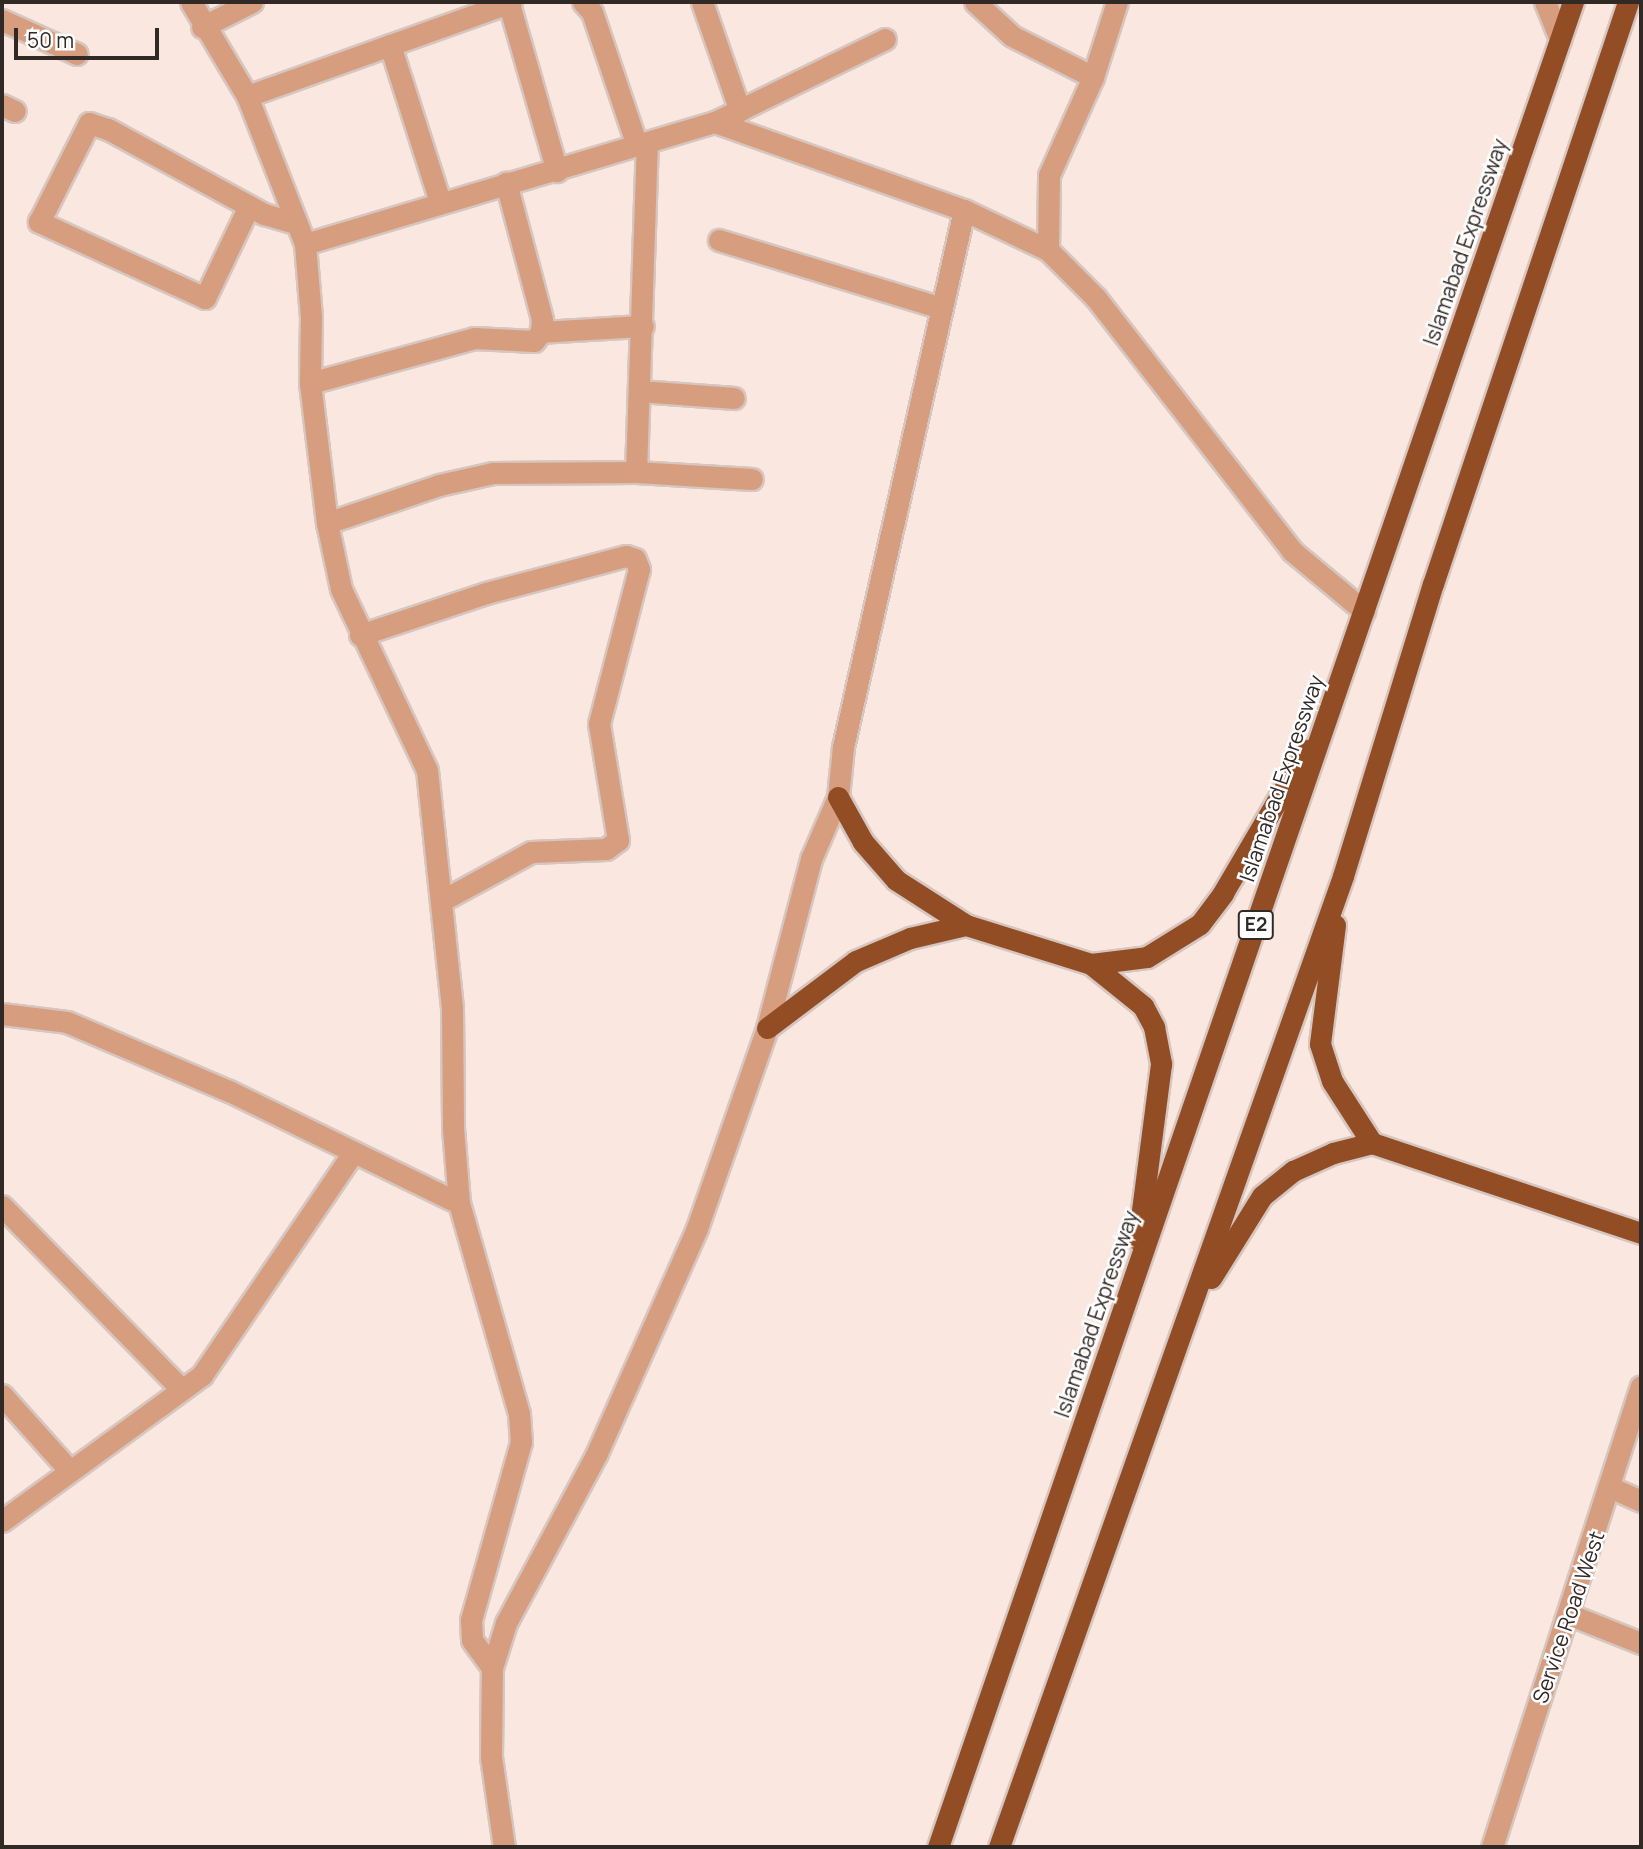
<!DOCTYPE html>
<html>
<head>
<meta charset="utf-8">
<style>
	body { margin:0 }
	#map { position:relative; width:1643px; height:1849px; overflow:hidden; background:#fae8e0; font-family:Manrope,sans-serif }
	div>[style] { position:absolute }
	.roads { filter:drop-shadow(2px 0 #d6c6bf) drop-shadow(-2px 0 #d6c6bf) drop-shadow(0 2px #d6c6bf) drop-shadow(0 -2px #d6c6bf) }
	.minor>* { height:21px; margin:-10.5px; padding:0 10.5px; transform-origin:10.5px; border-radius:10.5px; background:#d79d7f }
	.highway>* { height:21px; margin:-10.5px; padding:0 10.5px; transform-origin:10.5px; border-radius:10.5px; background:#934d25 }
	span { translate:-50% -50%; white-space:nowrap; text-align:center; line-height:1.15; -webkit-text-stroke:5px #fff; paint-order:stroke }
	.shield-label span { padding:2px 5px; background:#fff; border:2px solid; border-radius:5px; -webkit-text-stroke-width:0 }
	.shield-label { font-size:19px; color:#302926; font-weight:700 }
	.street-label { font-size:21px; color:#302926 }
	.frame { position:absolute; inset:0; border:4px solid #302926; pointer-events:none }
	.scale { position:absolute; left:14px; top:28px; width:145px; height:32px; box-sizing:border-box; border:4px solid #302926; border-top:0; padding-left:9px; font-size:21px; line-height:24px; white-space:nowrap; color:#302926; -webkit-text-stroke:5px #fff; paint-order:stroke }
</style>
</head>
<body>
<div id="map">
	<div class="roads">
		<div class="minor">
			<i style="left:191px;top:2px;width:109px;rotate:59.2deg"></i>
			<i style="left:247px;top:96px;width:159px;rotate:68.6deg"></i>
			<i style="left:305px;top:244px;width:73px;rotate:85.3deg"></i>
			<i style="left:311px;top:317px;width:66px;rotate:90.9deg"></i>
			<i style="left:310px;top:383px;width:141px;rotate:83.1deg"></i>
			<i style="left:327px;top:523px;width:67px;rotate:78deg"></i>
			<i style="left:341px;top:589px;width:200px;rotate:64.6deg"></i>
			<i style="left:427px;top:770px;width:239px;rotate:84deg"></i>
			<i style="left:452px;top:1008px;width:120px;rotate:89.5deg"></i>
			<i style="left:453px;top:1128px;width:75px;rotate:85.4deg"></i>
			<i style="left:459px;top:1203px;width:219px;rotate:74.1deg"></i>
			<i style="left:519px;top:1414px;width:28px;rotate:86deg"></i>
			<i style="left:521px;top:1442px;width:185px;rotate:105.7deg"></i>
			<i style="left:471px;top:1620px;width:20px;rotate:87deg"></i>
			<i style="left:472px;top:1640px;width:34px;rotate:54deg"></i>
			<i style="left:583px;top:2px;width:13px;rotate:48deg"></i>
			<i style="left:592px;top:12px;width:141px;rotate:71.4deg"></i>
			<i style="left:702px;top:2px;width:115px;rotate:70.8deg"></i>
			<i style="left:975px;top:2px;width:50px;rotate:42.6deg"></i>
			<i style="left:1012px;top:36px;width:91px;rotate:26.8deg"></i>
			<i style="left:1545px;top:2px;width:40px;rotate:68deg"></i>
			<i style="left:509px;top:4px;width:174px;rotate:74deg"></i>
			<i style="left:2px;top:20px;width:82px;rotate:24.4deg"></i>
			<i style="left:202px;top:27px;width:56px;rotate:-26.6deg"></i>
			<i style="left:390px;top:45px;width:165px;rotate:72.3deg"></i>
			<i style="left:247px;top:96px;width:280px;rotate:-19.6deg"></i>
			<i style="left:2px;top:105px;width:14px;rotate:25deg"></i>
			<i style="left:715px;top:122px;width:189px;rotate:-26deg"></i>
			<i style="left:249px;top:206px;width:102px;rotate:115.6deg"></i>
			<i style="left:205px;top:298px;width:183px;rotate:-155.4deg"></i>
			<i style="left:39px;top:222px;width:111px;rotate:-63.2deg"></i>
			<i style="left:89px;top:123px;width:20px;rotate:18deg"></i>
			<i style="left:108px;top:129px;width:178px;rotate:28.6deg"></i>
			<i style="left:264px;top:214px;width:33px;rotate:16deg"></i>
			<i style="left:719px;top:240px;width:232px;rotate:17deg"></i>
			<i style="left:305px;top:244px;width:428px;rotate:-16.6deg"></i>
			<i style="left:715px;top:122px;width:264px;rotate:19.5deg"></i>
			<i style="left:964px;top:210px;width:93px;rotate:25.5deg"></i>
			<i style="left:1048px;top:250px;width:68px;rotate:45deg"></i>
			<i style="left:1096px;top:298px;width:320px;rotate:52.2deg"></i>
			<i style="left:1292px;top:551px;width:94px;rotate:39.8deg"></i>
			<i style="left:1048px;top:250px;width:75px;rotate:-89.2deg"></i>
			<i style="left:1049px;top:175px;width:107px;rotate:-65.8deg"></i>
			<i style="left:1093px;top:77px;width:79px;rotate:-72.3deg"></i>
			<i style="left:541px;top:332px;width:102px;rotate:-3.4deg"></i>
			<i style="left:310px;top:383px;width:170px;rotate:-15.3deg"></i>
			<i style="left:474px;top:338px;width:60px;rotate:2.9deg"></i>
			<i style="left:534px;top:341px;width:11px;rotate:-52deg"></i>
			<i style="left:541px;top:332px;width:13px;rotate:-86deg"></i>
			<i style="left:542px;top:319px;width:141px;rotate:-104.8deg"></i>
			<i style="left:640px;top:391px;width:94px;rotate:4.3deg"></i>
			<i style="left:636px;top:472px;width:329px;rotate:-88.1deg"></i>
			<i style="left:327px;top:523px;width:118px;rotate:-18.7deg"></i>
			<i style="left:439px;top:485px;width:55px;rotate:-12.5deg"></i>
			<i style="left:493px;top:473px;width:143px;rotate:-0.4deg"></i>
			<i style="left:636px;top:472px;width:116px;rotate:3.5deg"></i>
			<i style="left:360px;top:635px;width:133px;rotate:-18.4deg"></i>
			<i style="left:486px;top:593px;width:145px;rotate:-14.8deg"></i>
			<i style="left:626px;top:556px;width:9px;rotate:18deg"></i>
			<i style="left:635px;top:559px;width:11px;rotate:68deg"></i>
			<i style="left:639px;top:569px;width:160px;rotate:104.5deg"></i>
			<i style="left:599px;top:724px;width:118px;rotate:80.7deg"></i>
			<i style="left:618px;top:840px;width:15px;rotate:143deg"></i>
			<i style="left:606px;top:849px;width:75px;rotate:177.7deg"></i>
			<i style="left:531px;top:852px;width:100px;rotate:151.4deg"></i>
			<i style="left:2px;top:1014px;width:65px;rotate:7deg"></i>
			<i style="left:67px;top:1022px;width:176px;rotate:23.1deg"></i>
			<i style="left:229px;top:1091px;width:256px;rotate:26deg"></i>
			<i style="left:2px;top:1206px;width:257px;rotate:45.6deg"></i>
			<i style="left:2px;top:1395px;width:102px;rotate:48.2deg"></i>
			<i style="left:1612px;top:1488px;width:32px;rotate:24deg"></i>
			<i style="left:2px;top:1521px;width:248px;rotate:-36.1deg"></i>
			<i style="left:202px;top:1375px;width:268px;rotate:-55.8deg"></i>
			<i style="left:1568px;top:1614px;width:79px;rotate:21.7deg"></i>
			<i style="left:504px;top:1847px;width:91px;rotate:-98.2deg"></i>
			<i style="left:491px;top:1757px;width:89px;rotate:-89.4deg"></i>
			<i style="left:492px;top:1668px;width:47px;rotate:-72.7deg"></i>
			<i style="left:506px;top:1623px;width:193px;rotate:-61.8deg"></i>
			<i style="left:597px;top:1453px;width:246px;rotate:-66deg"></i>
			<i style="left:697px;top:1228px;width:212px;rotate:-70.7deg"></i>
			<i style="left:767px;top:1028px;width:175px;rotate:-75.4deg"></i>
			<i style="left:811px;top:859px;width:68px;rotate:-66.5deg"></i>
			<i style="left:838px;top:797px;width:50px;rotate:-84.3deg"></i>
			<i style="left:843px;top:747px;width:550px;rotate:-77.3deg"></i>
			<i style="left:1492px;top:1847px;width:484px;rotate:-72.1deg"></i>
		</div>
		<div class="highway">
			<i style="left:838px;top:797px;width:51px;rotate:60.9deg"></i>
			<i style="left:863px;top:842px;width:50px;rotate:49deg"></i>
			<i style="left:896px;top:880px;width:83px;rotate:32.7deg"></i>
			<i style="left:1335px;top:925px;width:120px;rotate:97.2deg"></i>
			<i style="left:1320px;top:1044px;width:39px;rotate:72deg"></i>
			<i style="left:1332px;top:1081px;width:74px;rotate:57.2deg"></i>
			<i style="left:1091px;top:964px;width:56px;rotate:-7.1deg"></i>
			<i style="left:1147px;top:957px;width:62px;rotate:-31.9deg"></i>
			<i style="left:1200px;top:924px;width:39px;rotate:-53deg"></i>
			<i style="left:1223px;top:893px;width:166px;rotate:-59.6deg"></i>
			<i style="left:767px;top:1028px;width:111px;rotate:-37deg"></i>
			<i style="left:856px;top:961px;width:59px;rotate:-23.1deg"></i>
			<i style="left:910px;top:938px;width:57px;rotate:-13.1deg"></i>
			<i style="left:966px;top:925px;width:131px;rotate:17.3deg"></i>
			<i style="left:1091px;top:964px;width:67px;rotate:38.9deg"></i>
			<i style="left:1143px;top:1006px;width:24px;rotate:62deg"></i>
			<i style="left:1154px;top:1027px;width:38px;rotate:79deg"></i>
			<i style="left:1161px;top:1064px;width:177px;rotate:97.4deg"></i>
			<i style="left:1211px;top:1278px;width:97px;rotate:-58.1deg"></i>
			<i style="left:1262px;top:1196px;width:40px;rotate:-39deg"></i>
			<i style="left:1293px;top:1171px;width:44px;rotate:-24.2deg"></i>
			<i style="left:1333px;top:1153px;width:40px;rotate:-14.4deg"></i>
			<i style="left:1372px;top:1143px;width:284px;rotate:18.5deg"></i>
			<i style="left:938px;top:1847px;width:1951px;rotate:-71.01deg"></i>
			<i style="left:999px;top:1847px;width:1030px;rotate:-70.49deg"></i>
			<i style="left:1343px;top:876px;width:306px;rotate:-72.9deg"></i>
			<i style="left:1433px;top:584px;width:614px;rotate:-71.48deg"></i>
		</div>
	</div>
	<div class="shield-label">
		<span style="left:1256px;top:925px">E2</span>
	</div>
	<div class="street-label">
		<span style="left:1465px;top:242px;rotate:-71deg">Islamabad Expressway</span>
		<span style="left:1281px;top:778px;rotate:-71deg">Islamabad Expressway</span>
		<span style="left:1096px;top:1314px;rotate:-71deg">Islamabad Expressway</span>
		<span style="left:1568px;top:1617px;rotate:-71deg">Service Road West</span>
	</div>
	<div class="frame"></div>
	<div class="scale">50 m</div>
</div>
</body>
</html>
